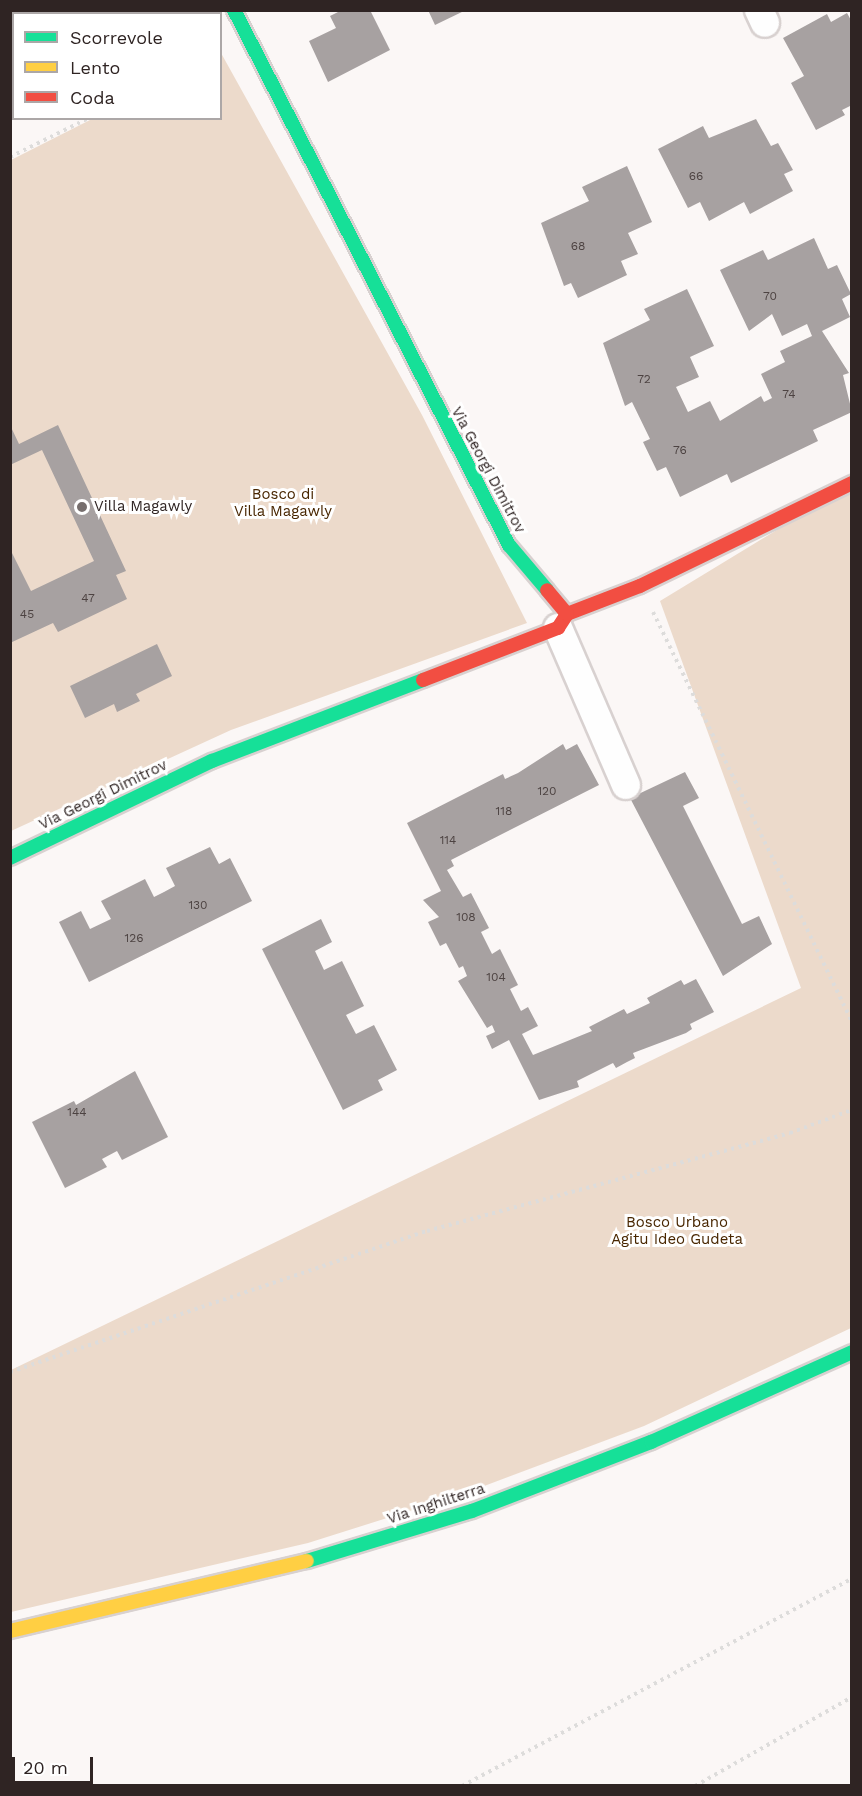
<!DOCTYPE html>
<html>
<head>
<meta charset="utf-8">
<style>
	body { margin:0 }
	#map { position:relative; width:862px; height:1796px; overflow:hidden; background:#fbf7f6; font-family:"Work Sans",sans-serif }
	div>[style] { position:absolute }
	.green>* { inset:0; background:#ecdacb }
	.building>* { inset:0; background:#a7a1a1 }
	.path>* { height:4px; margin-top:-2px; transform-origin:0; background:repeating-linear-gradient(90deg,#dddcdb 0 3px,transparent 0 7.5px) }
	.roads { filter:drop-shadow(2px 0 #d8d1d0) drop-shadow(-2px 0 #d8d1d0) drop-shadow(0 2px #d8d1d0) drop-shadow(0 -2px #d8d1d0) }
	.street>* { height:28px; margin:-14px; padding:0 14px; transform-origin:14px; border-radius:14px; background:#fefefe }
	.fast>* { height:14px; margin:-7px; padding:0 7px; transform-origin:7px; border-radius:7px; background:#16e098 }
	.slow>* { height:14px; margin:-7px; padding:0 7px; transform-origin:7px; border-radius:7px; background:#ffcf43 }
	.jam>* { height:14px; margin:-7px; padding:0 7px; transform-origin:7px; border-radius:7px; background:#f24e42 }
	.dots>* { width:16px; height:16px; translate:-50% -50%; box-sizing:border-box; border:3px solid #fff; border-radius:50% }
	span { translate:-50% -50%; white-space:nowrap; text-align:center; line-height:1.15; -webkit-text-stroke:6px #fff; paint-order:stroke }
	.number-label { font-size:12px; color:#4d4342 }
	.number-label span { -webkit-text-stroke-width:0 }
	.street-label { font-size:15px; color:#2f2423 }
	.park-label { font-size:15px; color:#482600 }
	.poi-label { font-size:15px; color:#2f2423 }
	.left { translate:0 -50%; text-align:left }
	.frame { position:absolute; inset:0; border:12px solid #2f2423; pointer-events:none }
	.legend { position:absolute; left:12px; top:12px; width:210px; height:108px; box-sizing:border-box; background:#fff; border:2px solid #aca7a7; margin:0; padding:8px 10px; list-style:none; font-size:18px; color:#2f2423 }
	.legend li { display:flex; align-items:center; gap:12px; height:30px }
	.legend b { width:30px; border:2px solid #aca7a7 }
	.scale { position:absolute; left:12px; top:1757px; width:81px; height:27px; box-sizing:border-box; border:3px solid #2f2423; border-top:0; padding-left:8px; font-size:18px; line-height:21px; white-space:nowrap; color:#2f2423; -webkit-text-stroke:4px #fff; paint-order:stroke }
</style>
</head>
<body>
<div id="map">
	<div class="green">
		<i style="clip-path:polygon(221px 53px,422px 415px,527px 623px,231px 730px,11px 831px,11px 160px,92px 119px,220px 118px)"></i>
		<i style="clip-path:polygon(851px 485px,851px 1328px,644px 1426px,463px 1494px,308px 1543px,11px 1612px,11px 1370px,801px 988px,660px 601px)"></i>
	</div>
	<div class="building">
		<i style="clip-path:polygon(10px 10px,47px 10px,14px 14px,10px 28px)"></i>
		<i style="clip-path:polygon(342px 10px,370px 10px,390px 50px,328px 82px,309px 41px,336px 28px,330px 16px)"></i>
		<i style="clip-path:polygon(428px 10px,466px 10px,435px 25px)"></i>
		<i style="clip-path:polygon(847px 13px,852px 22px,852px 105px,842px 110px,845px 115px,816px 130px,791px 83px,804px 76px,783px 38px,827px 14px,831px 22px)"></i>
		<i style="clip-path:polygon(756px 119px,771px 146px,778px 143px,793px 170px,784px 174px,793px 191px,750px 214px,744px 202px,709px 221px,700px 202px,688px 208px,658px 149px,703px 126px,709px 138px)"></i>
		<i style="clip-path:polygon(627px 166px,652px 222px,628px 233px,638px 254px,621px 261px,627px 275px,578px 298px,571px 283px,564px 286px,541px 223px,589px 201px,582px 187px)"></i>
		<i style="clip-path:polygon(814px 238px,828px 269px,837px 265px,851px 294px,842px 299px,850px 317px,822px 331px,849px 373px,843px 375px,852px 412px,813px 430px,818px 441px,731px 483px,727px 474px,680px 497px,666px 467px,657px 471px,643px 442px,650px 439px,632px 402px,625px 406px,603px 343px,650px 320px,644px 309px,687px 289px,714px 346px,690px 357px,699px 377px,676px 387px,688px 412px,710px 401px,720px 421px,761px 396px,764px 402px,772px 398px,761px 374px,785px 362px,780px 351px,812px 336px,807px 324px,782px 336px,772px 314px,749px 331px,720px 270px,763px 250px,768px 260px)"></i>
		<i style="clip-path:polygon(10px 425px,19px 444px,58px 425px,126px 571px,116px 575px,127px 599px,58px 632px,53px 623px,10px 643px,10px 549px,31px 591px,94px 561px,42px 450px,10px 465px)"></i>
		<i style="clip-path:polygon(157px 644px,172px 676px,136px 694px,140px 701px,117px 712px,114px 704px,85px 718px,70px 686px)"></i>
		<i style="clip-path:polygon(563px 744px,566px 750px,577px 744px,599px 785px,451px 860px,454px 866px,447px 870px,463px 897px,471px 893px,489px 928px,481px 932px,492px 954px,500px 949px,518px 985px,510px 989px,521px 1011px,528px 1007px,538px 1026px,522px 1034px,533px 1055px,592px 1031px,589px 1027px,624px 1009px,627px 1014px,650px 1003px,647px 998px,681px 980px,684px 985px,696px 979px,714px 1012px,690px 1024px,692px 1029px,686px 1033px,633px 1053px,635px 1058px,627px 1062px,616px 1068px,613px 1063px,577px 1081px,579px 1087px,539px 1100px,509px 1040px,492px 1049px,486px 1036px,495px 1032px,492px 1025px,487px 1028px,458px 981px,467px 976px,463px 966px,459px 968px,446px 943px,440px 946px,428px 922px,439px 917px,423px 900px,441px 891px,407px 823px,503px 774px,505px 779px,518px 773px)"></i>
		<i style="clip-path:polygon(685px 772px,699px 798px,683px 806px,742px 924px,759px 916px,772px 944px,723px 976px,630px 798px)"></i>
		<i style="clip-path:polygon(210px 847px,219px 864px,230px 858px,252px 901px,89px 982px,59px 922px,81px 911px,90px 929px,111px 919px,101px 901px,145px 879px,154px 897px,164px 892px,175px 886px,166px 868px)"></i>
		<i style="clip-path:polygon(321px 919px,332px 942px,315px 951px,324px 970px,342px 961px,364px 1006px,346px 1015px,356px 1034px,374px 1025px,397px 1070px,378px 1080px,383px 1090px,343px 1110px,262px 949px)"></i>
		<i style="clip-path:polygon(135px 1071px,168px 1137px,122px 1160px,117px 1151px,102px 1159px,107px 1167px,65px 1188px,32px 1122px,74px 1101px,76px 1105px)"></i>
	</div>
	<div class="path">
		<i style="left:10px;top:157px;width:88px;rotate:-26.3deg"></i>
		<i style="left:653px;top:612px;width:455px;rotate:64.1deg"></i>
		<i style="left:10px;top:1372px;width:440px;rotate:-18.7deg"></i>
		<i style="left:427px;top:1231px;width:376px;rotate:-15.1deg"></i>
		<i style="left:790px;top:1133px;width:66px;rotate:-20.4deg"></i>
		<i style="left:462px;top:1786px;width:442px;rotate:-28deg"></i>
		<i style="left:695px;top:1786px;width:180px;rotate:-29.5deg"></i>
	</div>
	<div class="roads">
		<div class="street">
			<i style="left:759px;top:10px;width:14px;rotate:65deg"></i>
			<i style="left:558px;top:628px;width:171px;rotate:66.6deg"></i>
		</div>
		<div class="fast">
			<i style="left:234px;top:10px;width:602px;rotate:62.8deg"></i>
			<i style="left:509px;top:545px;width:59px;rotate:49.8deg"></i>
			<i style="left:10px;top:858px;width:224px;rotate:-25.7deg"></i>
			<i style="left:212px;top:761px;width:226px;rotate:-21deg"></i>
			<i style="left:307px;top:1561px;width:172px;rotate:-16.9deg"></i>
			<i style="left:472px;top:1511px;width:192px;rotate:-21.1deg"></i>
			<i style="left:651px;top:1442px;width:220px;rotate:-24.1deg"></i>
		</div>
		<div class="slow">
			<i style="left:10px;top:1631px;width:305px;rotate:-13.3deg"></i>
		</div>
		<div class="jam">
			<i style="left:567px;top:614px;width:78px;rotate:-21deg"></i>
			<i style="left:640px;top:586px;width:236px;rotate:-25.9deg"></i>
			<i style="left:423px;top:680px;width:145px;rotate:-21.1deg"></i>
			<i style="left:558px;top:628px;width:17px;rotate:-57deg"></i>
			<i style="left:567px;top:614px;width:31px;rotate:-130deg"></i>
		</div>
	</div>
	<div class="dots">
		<i style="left:82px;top:507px;background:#766e6d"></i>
	</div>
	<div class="number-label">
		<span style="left:696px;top:177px">66</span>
		<span style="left:578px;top:247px">68</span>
		<span style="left:770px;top:297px">70</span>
		<span style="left:644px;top:380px">72</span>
		<span style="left:789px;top:395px">74</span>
		<span style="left:680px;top:451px">76</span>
		<span style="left:88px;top:599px">47</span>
		<span style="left:27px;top:615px">45</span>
		<span style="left:547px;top:792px">120</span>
		<span style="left:504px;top:812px">118</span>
		<span style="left:448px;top:841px">114</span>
		<span style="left:198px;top:906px">130</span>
		<span style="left:466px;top:918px">108</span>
		<span style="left:134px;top:939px">126</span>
		<span style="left:496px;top:978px">104</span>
		<span style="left:77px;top:1113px">144</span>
	</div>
	<div class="street-label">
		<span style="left:488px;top:470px;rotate:62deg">Via Georgi Dimitrov</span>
		<span style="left:103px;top:795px;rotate:-26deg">Via Georgi Dimitrov</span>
		<span style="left:436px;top:1504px;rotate:-18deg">Via Inghilterra</span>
	</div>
	<div class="park-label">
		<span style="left:283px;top:503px">Bosco di<br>Villa Magawly</span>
		<span style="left:677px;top:1231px">Bosco Urbano<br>Agitu Ideo Gudeta</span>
	</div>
	<div class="poi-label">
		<span class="left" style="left:94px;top:507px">Villa Magawly</span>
	</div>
	<div class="frame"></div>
	<ul class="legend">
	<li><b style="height:8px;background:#16e098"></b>Scorrevole</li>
	<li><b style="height:8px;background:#ffcf43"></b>Lento</li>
	<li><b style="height:8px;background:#f24e42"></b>Coda</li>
	</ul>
	<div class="scale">20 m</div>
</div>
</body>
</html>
